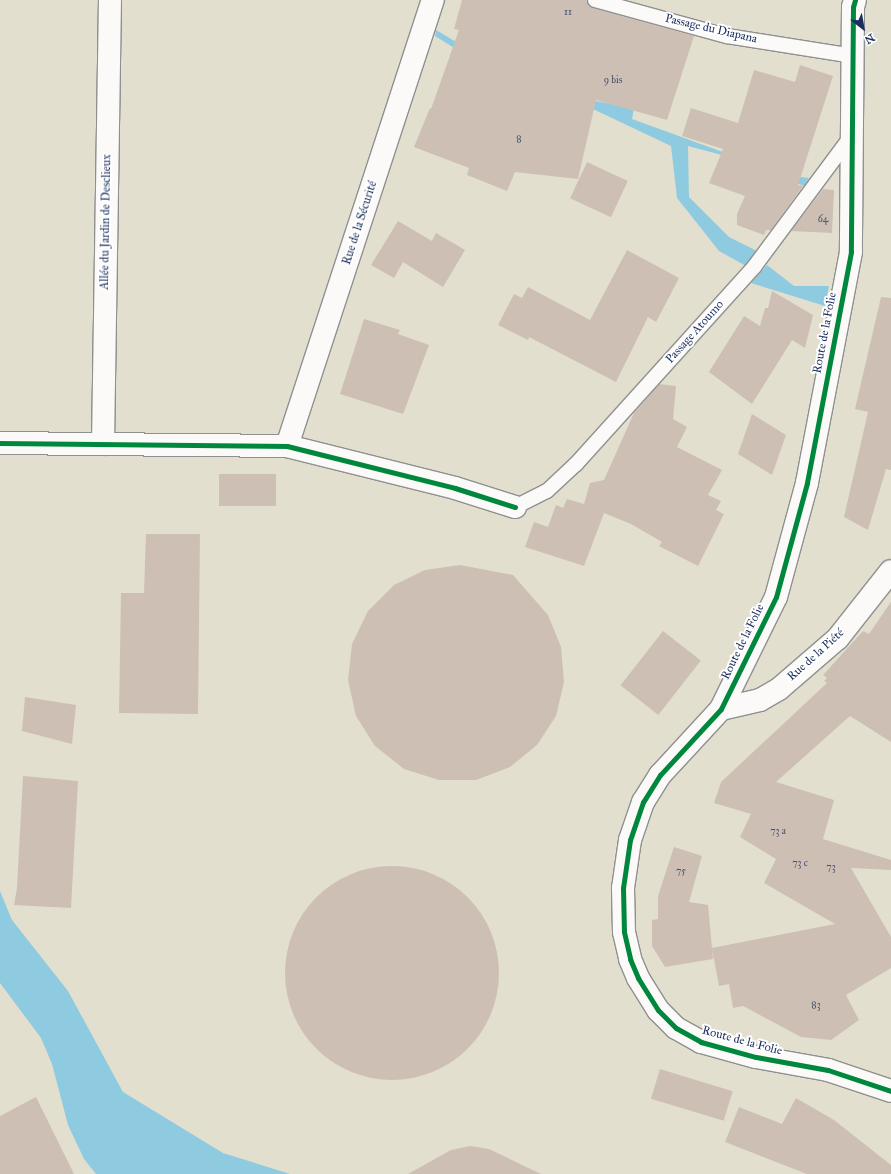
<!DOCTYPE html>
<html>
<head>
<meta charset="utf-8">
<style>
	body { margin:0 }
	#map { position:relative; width:891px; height:1174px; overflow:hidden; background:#e2dfce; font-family:"IM FELL Great Primer",serif }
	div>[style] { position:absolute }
	.water>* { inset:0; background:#8fcbe0 }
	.building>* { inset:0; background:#cebfb4; transform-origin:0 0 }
	.round { border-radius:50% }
	.roads { filter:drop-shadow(1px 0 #8f9090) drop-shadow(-1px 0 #8f9090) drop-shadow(0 1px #8f9090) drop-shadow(0 -1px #8f9090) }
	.lane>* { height:14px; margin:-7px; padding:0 7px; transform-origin:7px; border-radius:7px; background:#fbfaf8 }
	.street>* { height:22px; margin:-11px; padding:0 11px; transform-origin:11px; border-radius:11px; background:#fbfaf8 }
	.secondary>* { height:22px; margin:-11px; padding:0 11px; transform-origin:11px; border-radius:11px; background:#fbfaf8 }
	.cycleway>* { height:5px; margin:-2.5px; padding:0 2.5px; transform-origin:2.5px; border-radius:2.5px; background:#00873e }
	span { translate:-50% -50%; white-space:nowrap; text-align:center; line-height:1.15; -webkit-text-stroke:4px #fff; paint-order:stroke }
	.number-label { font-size:10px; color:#485374 }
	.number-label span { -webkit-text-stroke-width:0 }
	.street-label { font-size:12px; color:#1b2f5e }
	.north { position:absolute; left:843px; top:8px; width:40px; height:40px; -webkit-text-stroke:3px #fff; paint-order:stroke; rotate:149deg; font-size:11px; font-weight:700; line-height:16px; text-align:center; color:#1b2f5e }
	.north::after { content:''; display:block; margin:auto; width:14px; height:18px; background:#1b2f5e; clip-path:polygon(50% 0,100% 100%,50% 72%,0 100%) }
</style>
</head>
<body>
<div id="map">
	<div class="water">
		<i style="clip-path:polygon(436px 30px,505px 71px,590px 100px,634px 108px,632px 119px,731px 155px,800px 177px,809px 178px,804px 186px,737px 159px,688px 146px,689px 197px,729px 237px,759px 252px,746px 266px,719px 251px,677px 198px,671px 146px,595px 110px,512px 84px,435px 36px)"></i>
		<i style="clip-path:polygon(767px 265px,794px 286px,829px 286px,825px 306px,751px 283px)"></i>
		<i style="clip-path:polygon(0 891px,12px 920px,68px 991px,123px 1092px,223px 1153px,290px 1174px,96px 1174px,84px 1159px,68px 1125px,52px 1064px,41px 1038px,0 983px)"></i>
	</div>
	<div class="building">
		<i style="clip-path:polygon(462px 0,587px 0,589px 6px,593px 8px,694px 36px,667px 120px,596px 100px,578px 179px,515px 172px,507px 191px,467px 175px,469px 168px,414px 147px,430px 108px,431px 109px,459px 30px,454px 29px)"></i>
		<i style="clip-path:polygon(800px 65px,833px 76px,798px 185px,803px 186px,771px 230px,766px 230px,764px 235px,737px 225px,737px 214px,745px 196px,709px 183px,723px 149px,682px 136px,691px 108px,738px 123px,754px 70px,795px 82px)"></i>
		<i style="left:587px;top:162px;width:45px;height:40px;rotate:25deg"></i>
		<i style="clip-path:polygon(823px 189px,834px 190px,832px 233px,791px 231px)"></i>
		<i style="clip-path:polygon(398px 221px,432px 241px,436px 233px,465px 250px,443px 287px,403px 262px,394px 278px,371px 265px)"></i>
		<i style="clip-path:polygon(627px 250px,679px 278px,656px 322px,648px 317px,616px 382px,529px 337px,528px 340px,498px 325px,514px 294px,522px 298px,528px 287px,590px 320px)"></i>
		<i style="clip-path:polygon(772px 291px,813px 315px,805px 348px,792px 340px,752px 404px,709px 372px,744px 316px,760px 326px,765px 308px,768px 308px)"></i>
		<i style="clip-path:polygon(881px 297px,891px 298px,891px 470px,886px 469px,868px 530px,844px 517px,868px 412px,855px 409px)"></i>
		<i style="clip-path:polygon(364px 319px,400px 330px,398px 334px,429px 345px,403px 414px,340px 394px)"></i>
		<i style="clip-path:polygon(659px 384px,676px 386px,673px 419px,687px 427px,677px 447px,722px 470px,708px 495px,721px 501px,716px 510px,724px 514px,698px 566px,659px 546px,662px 542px,631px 524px,604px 513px,584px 566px,525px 547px,534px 522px,548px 527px,556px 505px,563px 508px,567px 499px,584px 504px,590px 483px,604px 480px,634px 413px)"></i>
		<i style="clip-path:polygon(752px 414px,786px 435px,772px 475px,738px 454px)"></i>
		<i style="left:219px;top:474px;width:57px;height:32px"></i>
		<i style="clip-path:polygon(146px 534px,200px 534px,198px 714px,119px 713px,121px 593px,144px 593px)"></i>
		<i style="clip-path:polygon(460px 565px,513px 575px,548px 615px,561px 647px,564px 682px,556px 716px,537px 745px,510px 767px,476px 780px,439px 780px,404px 769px,375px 746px,356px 716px,348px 680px,352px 644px,368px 611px,394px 585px,425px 570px)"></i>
		<i style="clip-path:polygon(891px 602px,891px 742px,850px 716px,776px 782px,834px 800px,823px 839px,891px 860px,891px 870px,851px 868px,891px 937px,891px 968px,846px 995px,859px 1020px,831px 1040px,801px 1037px,743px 1006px,733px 1008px,729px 984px,719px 986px,712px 949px,713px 959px,665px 967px,652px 946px,652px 920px,658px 919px,658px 896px,674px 847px,702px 856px,689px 902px,708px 905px,712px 948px,835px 924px,764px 883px,776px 859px,740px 837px,751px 814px,714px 803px,721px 782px,827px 683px,824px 681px,827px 678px,823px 675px,863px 631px,869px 634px)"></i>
		<i style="left:663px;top:631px;width:48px;height:69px;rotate:38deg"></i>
		<i style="clip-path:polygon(25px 697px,76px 705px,72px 744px,22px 731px)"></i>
		<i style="clip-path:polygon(23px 776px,78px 781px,71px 908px,14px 905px,17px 888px)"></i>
		<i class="round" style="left:285px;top:866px;width:214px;height:214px"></i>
		<i style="left:660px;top:1069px;width:76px;height:31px;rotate:17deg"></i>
		<i style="clip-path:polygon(36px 1097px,74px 1174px,0 1174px,0 1116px)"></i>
		<i style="clip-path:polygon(796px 1098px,834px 1120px,891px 1165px,891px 1174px,807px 1174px,725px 1142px,739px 1107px,782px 1124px)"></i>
		<i style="clip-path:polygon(470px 1146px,489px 1149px,541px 1174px,408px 1174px,451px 1150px)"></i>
	</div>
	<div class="roads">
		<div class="lane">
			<i style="left:595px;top:0;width:137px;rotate:15.3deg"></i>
			<i style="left:727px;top:36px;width:128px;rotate:9deg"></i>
			<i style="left:515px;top:507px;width:36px;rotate:-27deg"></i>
			<i style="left:547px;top:491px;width:40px;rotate:-43deg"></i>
			<i style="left:576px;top:464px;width:266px;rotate:-47.9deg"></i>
			<i style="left:754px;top:267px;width:164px;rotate:-53.4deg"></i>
		</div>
		<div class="street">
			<i style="left:0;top:443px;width:287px;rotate:0.6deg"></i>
			<i style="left:287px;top:446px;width:173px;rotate:14deg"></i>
			<i style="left:455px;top:488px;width:63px;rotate:17.6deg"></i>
			<i style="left:103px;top:444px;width:444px;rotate:-89.1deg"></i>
			<i style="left:287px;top:446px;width:469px;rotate:-71.9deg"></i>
			<i style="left:721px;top:709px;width:40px;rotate:-13deg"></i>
			<i style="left:760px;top:700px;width:22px;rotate:-30deg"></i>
			<i style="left:779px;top:689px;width:78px;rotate:-40.8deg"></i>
			<i style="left:838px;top:638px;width:85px;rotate:-51.7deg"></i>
		</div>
		<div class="secondary">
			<i style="left:855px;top:0;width:7px;rotate:106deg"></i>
			<i style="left:853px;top:7px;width:245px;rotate:90.5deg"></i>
			<i style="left:851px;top:252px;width:235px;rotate:100.8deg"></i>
			<i style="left:807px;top:483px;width:118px;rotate:105.2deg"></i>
			<i style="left:776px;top:597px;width:125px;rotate:116.2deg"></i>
			<i style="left:721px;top:709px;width:90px;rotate:132.7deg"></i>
			<i style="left:660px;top:775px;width:32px;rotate:122deg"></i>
			<i style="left:643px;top:802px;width:40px;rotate:108.9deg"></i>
			<i style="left:630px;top:840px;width:49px;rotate:98.3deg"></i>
			<i style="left:623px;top:888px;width:44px;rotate:88.7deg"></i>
			<i style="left:624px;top:932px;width:28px;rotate:77deg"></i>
			<i style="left:630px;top:959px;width:21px;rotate:67deg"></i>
			<i style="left:638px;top:978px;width:38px;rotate:58deg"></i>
			<i style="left:658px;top:1010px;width:25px;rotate:45deg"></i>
			<i style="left:676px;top:1028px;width:29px;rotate:29deg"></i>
			<i style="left:701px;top:1042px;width:57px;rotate:15.3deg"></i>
			<i style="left:756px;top:1057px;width:73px;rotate:10.2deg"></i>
			<i style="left:828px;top:1070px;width:66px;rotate:18.4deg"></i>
		</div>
	</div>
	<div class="cycleway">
		<i style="left:855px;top:0;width:7px;rotate:106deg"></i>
		<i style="left:853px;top:7px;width:245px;rotate:90.5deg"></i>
		<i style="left:851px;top:252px;width:235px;rotate:100.8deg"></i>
		<i style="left:807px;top:483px;width:118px;rotate:105.2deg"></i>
		<i style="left:776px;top:597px;width:125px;rotate:116.2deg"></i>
		<i style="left:721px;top:709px;width:90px;rotate:132.7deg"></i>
		<i style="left:660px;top:775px;width:32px;rotate:122deg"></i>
		<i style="left:643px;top:802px;width:40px;rotate:108.9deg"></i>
		<i style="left:630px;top:840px;width:49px;rotate:98.3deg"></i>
		<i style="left:623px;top:888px;width:44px;rotate:88.7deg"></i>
		<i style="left:624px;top:932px;width:28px;rotate:77deg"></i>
		<i style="left:630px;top:959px;width:21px;rotate:67deg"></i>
		<i style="left:638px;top:978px;width:38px;rotate:58deg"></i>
		<i style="left:658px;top:1010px;width:25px;rotate:45deg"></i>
		<i style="left:676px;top:1028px;width:29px;rotate:29deg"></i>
		<i style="left:701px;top:1042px;width:57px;rotate:15.3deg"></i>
		<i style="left:756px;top:1057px;width:73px;rotate:10.2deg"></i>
		<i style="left:828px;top:1070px;width:66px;rotate:18.4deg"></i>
		<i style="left:0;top:443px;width:287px;rotate:0.6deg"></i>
		<i style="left:287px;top:446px;width:173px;rotate:14deg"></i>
		<i style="left:455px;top:488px;width:63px;rotate:17.6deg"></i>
	</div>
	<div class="number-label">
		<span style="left:568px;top:13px">11</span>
		<span style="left:613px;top:81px">9 bis</span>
		<span style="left:519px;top:140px">8</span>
		<span style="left:823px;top:220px">64</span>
		<span style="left:778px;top:832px">73 a</span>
		<span style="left:800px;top:864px">73 c</span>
		<span style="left:831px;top:868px">73</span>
		<span style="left:681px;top:872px">75</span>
		<span style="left:816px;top:1006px">83</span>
	</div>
	<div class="street-label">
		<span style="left:711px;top:29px;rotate:13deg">Passage du Diapana</span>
		<span style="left:106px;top:222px;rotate:-89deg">Allée du Jardin de Desclieux</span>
		<span style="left:360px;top:223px;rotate:-72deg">Rue de la Sécurité</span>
		<span style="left:695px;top:332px;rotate:-48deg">Passage Atoumo</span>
		<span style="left:825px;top:333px;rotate:-79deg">Route de la Folie</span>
		<span style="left:743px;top:642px;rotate:-64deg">Route de la Folie</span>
		<span style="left:816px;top:655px;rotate:-42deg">Rue de la Piété</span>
		<span style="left:742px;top:1041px;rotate:15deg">Route de la Folie</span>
	</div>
	<div class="north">N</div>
</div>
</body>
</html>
